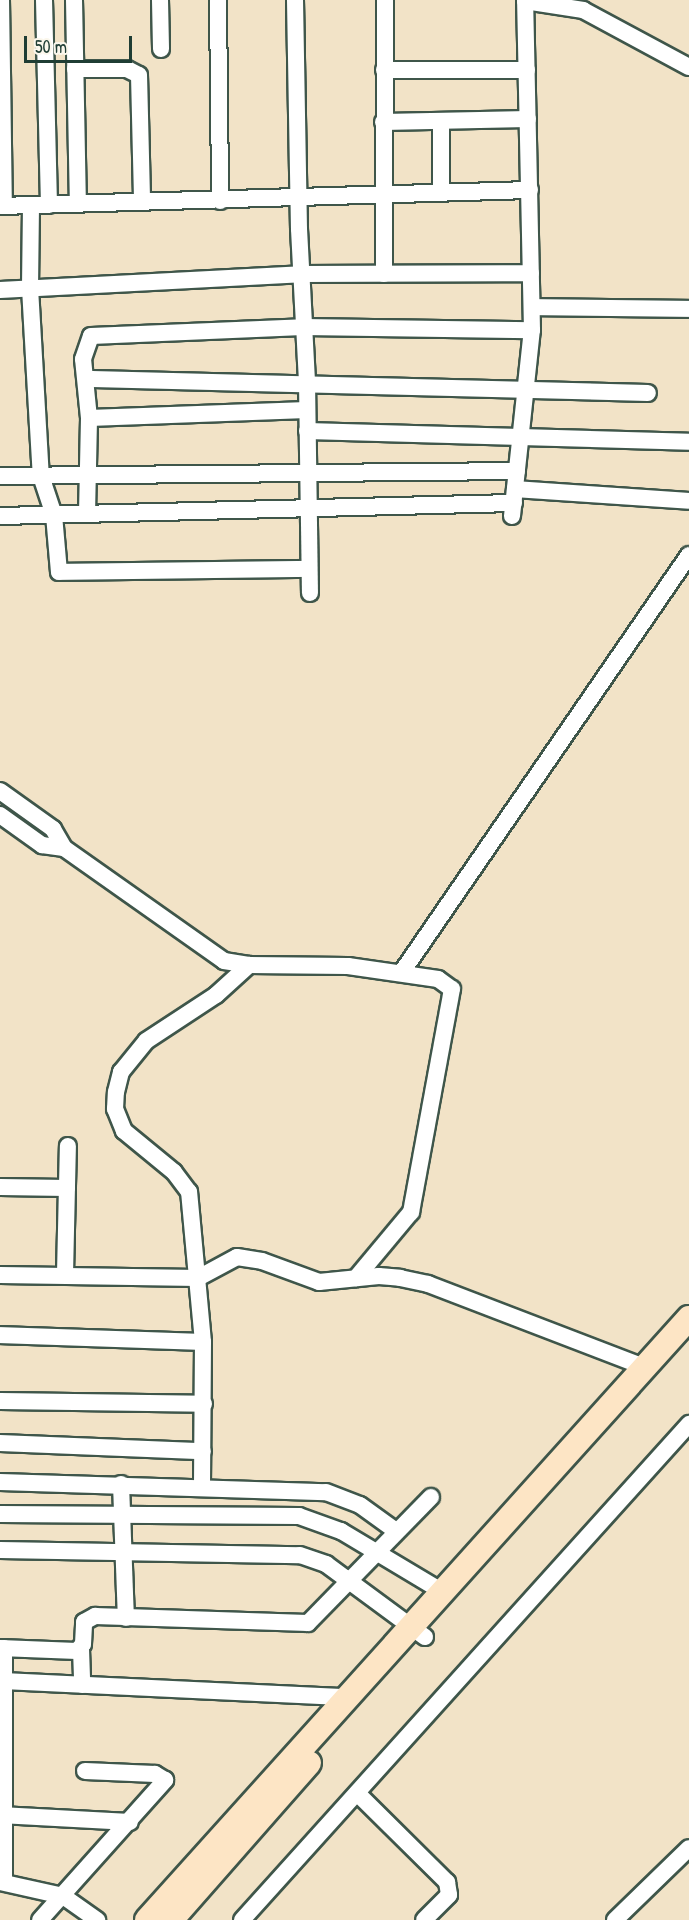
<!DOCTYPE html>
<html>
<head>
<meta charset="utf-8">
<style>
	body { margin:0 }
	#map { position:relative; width:689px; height:1920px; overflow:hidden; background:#f2e3c7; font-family:"Patrick Hand",sans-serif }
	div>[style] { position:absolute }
	.roads { filter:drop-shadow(2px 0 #3f564a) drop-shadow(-2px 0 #3f564a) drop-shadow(0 2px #3f564a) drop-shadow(0 -2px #3f564a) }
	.minor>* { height:16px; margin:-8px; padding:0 8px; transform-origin:8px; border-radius:8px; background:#fff }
	.secondary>* { height:24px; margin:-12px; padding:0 12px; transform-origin:12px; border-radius:12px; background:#fde5c5 }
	span { translate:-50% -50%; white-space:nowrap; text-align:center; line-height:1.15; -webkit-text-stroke:4.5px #fbf7ec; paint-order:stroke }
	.scale { position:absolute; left:24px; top:36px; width:108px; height:27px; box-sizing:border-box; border:3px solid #1f3d34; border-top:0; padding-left:8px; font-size:18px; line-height:21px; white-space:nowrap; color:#1f3d34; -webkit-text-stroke:4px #fbf7ec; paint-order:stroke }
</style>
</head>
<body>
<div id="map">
	<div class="roads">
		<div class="minor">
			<i style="left:1px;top:0;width:206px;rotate:89.2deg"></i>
			<i style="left:44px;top:0;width:205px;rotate:88.6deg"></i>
			<i style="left:74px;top:0;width:204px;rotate:88.9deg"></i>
			<i style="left:160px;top:0;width:49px;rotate:88.8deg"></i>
			<i style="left:218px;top:0;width:201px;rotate:89.4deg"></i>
			<i style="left:295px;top:0;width:229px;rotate:89deg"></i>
			<i style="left:299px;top:229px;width:152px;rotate:87deg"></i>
			<i style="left:307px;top:381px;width:212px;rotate:89.2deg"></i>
			<i style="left:525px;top:1px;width:59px;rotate:8.8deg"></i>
			<i style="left:583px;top:10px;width:120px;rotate:28.3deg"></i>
			<i style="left:75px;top:69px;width:52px"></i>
			<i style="left:127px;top:69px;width:13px;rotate:27deg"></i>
			<i style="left:139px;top:75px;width:127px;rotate:88.6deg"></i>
			<i style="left:384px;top:70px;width:143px"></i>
			<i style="left:441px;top:121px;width:71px;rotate:90deg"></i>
			<i style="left:383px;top:122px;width:145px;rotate:-1.2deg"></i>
			<i style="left:0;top:206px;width:530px;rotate:-1.73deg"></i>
			<i style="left:31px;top:206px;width:82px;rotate:90.7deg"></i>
			<i style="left:30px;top:288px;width:188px;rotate:86.7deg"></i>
			<i style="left:41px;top:476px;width:41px;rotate:71.6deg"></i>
			<i style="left:54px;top:515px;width:57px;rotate:85deg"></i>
			<i style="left:59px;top:572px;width:250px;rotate:-0.7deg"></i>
			<i style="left:384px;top:274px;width:274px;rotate:-89.8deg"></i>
			<i style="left:0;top:290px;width:301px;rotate:-3deg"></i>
			<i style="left:301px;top:274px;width:230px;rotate:-0.2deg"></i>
			<i style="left:532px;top:307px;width:157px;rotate:0.7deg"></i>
			<i style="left:92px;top:379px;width:556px;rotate:1.44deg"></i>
			<i style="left:89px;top:418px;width:218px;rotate:-2.1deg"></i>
			<i style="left:307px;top:431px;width:382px;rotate:1.6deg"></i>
			<i style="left:0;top:476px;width:517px;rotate:-0.55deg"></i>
			<i style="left:515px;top:489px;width:174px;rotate:3.9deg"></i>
			<i style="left:87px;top:514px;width:96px;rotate:-88.8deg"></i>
			<i style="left:89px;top:418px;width:59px;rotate:-95.8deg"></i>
			<i style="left:83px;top:359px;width:24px;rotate:-71deg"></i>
			<i style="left:91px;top:336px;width:212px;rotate:-2.4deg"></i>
			<i style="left:303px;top:327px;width:229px;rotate:0.8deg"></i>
			<i style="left:0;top:516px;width:514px;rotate:-1.45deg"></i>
			<i style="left:512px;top:516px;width:187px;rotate:-83.9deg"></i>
			<i style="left:532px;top:330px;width:330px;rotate:-91.2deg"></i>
			<i style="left:0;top:791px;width:65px;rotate:35.6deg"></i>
			<i style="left:53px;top:829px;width:22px;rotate:60deg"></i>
			<i style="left:0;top:815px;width:52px;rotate:35.5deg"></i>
			<i style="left:42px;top:845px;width:22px;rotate:8deg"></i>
			<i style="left:64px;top:848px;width:196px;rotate:35.2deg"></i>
			<i style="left:224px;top:961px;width:25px;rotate:9deg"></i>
			<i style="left:249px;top:965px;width:99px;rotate:0.6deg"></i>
			<i style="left:348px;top:966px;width:91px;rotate:8.2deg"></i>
			<i style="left:438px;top:979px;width:17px;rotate:36deg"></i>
			<i style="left:452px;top:989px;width:227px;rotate:100.4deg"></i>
			<i style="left:411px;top:1212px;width:86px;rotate:129.8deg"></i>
			<i style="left:402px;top:972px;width:506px;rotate:-55.46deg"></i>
			<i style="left:0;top:1187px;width:67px;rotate:0.9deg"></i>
			<i style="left:65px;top:1274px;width:128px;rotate:-88.7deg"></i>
			<i style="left:0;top:1275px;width:198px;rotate:0.9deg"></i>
			<i style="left:198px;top:1278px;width:44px;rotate:-28.3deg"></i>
			<i style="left:237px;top:1257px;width:25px;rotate:9deg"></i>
			<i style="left:262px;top:1261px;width:61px;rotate:20.2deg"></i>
			<i style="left:319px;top:1282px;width:60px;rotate:-5.7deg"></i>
			<i style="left:379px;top:1276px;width:21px;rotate:5deg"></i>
			<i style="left:400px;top:1278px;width:29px;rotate:12deg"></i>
			<i style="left:428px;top:1284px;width:231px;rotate:21deg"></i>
			<i style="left:0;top:1335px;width:203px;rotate:2deg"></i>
			<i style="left:203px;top:1342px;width:144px;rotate:90.4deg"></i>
			<i style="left:203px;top:1342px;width:151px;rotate:-95.3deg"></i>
			<i style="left:189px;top:1192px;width:25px;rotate:-127deg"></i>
			<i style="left:174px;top:1172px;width:65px;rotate:-140.6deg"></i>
			<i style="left:124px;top:1131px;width:24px;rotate:-112deg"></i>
			<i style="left:115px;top:1109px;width:17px;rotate:-87deg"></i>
			<i style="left:116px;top:1092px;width:21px;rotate:-76deg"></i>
			<i style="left:121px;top:1072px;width:40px;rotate:-51deg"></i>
			<i style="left:146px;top:1041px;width:84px;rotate:-33.3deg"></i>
			<i style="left:216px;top:995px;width:45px;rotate:-42.3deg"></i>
			<i style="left:0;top:1401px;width:204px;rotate:0.8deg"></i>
			<i style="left:0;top:1443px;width:203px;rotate:2.3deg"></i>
			<i style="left:0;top:1482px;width:326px;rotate:1.8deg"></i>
			<i style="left:326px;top:1492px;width:36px;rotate:21deg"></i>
			<i style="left:360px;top:1505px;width:44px;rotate:35.8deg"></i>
			<i style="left:121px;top:1484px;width:134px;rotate:87.9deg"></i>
			<i style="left:0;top:1514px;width:299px;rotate:0.4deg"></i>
			<i style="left:299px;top:1516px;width:45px;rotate:19.7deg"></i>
			<i style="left:341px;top:1531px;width:119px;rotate:30.9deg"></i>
			<i style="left:0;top:1550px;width:300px;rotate:1deg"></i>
			<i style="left:300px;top:1555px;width:28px;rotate:19deg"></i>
			<i style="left:326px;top:1564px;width:123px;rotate:36.4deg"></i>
			<i style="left:0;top:1648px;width:77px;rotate:2.2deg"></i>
			<i style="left:77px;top:1651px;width:9px;rotate:-49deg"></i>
			<i style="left:83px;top:1644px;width:22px;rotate:-87deg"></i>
			<i style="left:84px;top:1622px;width:13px;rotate:-29deg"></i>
			<i style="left:95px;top:1616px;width:213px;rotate:1.9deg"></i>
			<i style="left:308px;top:1623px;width:176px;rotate:-45.7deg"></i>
			<i style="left:81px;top:1649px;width:36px;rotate:88deg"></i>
			<i style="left:3px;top:1681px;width:344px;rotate:2.7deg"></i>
			<i style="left:357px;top:1793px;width:127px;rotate:44.7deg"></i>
			<i style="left:447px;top:1882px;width:13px;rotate:81deg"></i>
			<i style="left:449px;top:1895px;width:35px;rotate:135deg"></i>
			<i style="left:0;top:1815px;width:130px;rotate:3.1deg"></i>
			<i style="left:0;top:1882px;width:65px;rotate:12.5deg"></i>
			<i style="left:63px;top:1896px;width:42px;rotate:35.2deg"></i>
			<i style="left:4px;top:1882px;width:234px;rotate:-90deg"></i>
			<i style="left:40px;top:1920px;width:188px;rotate:-48.2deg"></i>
			<i style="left:165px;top:1780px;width:12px;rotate:-149deg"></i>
			<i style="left:155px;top:1774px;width:70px;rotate:-177.5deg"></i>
			<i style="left:242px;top:1920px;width:668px;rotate:-47.97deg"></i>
			<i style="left:615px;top:1920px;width:103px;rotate:-44.2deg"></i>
		</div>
		<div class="secondary">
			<i style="left:147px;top:1920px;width:810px;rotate:-48deg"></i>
			<i style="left:171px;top:1920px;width:209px;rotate:-48.7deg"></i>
		</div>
	</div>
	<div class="scale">50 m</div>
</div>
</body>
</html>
